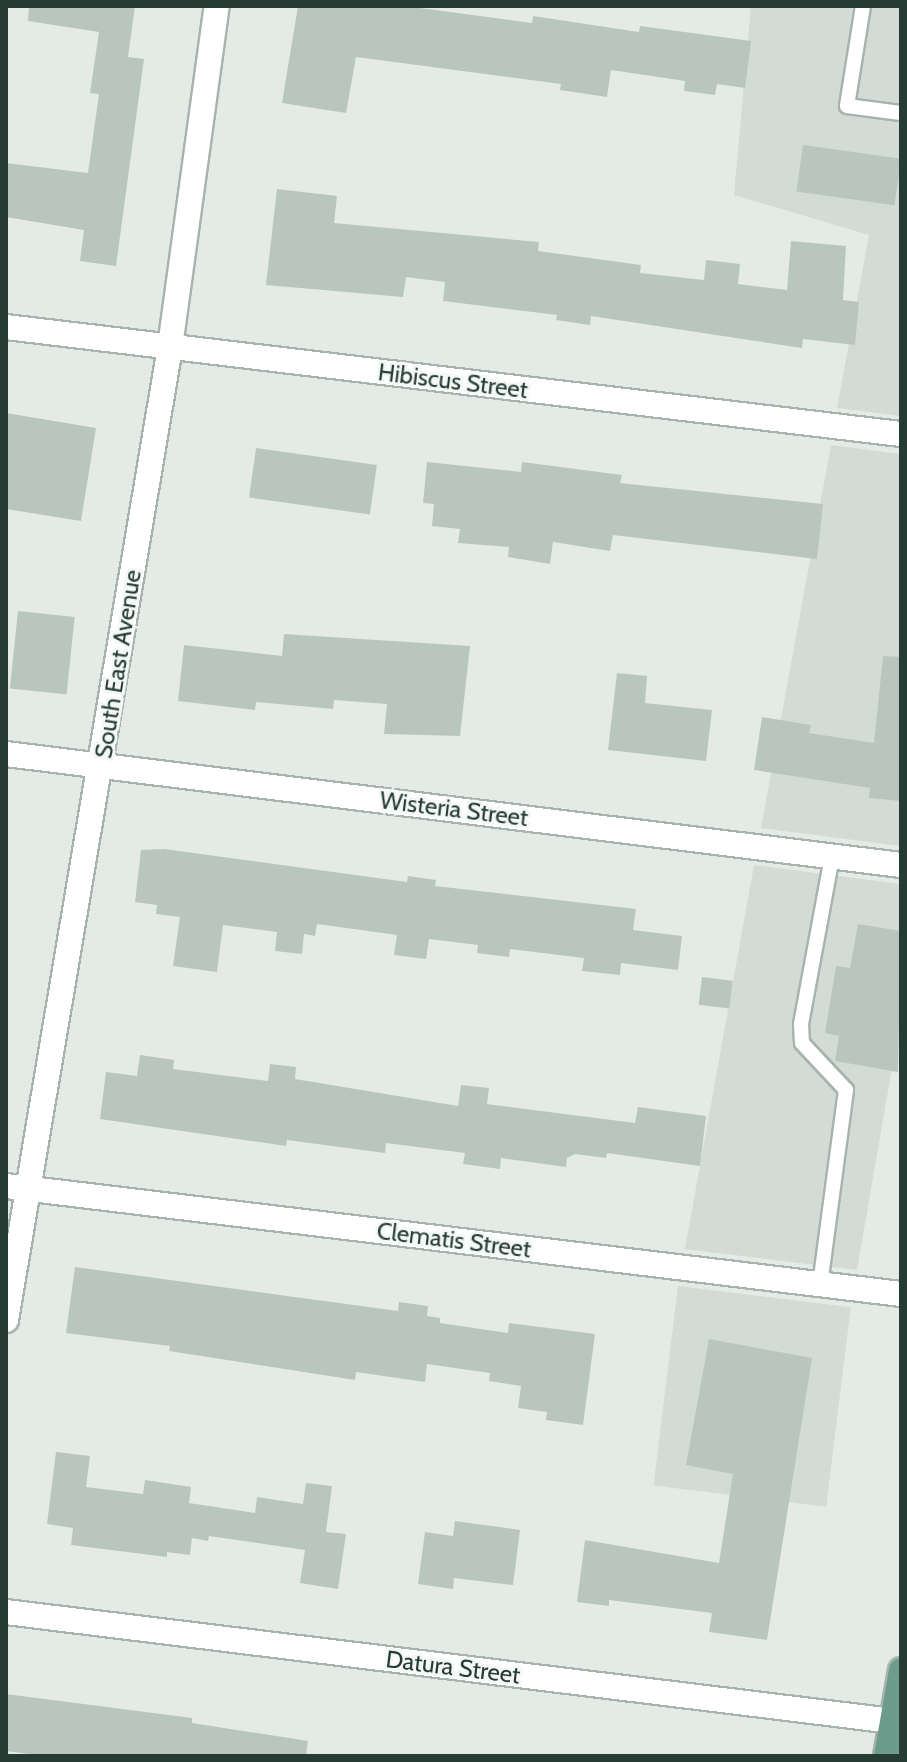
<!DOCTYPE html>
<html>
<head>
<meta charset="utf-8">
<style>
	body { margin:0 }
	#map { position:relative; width:907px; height:1762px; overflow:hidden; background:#e4ebe7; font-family:Cabin,sans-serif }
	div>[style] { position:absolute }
	.built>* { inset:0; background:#d2dbd6; transform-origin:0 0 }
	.building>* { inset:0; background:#b9c6c0; transform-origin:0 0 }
	.roads { filter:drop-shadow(2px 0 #a7b3ad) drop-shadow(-2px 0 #a7b3ad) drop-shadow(0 2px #a7b3ad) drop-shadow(0 -2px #a7b3ad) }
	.lane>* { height:14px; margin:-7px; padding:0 7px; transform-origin:7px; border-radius:7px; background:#fff }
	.street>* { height:24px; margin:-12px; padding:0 12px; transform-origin:12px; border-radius:12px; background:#fff }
	.primary>* { height:24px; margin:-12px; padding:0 12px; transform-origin:12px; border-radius:12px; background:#6d9c8c }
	span { translate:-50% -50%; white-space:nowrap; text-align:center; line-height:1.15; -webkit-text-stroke:6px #f4f8f6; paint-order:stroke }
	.street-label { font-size:24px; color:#253b33 }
	.frame { position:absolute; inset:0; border:8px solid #253b33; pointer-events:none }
</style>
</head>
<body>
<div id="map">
	<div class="built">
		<i style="clip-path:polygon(751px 6px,901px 6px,901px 416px,837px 408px,869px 235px,734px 195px)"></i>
		<i style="clip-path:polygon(831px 445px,901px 454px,901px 846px,761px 828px)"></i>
		<i style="clip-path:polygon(754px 865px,901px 884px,901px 1016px,857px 1270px,685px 1249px)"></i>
		<i style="left:678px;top:1286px;width:174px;height:201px;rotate:7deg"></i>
	</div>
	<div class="building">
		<i style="clip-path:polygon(29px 6px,135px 6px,128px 57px,144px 59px,116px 266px,80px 261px,84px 230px,6px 217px,6px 163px,88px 173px,99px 94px,90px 93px,99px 32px,28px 21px)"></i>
		<i style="clip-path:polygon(298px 6px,405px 6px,532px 23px,533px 16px,639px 32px,640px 26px,751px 41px,745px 88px,717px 84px,715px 95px,684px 91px,685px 81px,611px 70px,607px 97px,560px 90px,561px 84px,356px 57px,346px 113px,282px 103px)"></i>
		<i style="left:803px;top:145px;width:99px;height:47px;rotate:8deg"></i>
		<i style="clip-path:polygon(277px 189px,337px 196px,334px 223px,539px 242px,538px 251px,641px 265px,640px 273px,704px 280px,706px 260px,740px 264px,738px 284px,787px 290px,791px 241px,846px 246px,843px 300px,859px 302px,855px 345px,803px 339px,802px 348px,591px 316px,590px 325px,556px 320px,557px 315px,443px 301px,445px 282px,406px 277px,403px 297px,266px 285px)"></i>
		<i style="clip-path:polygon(6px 413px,96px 428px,81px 521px,6px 509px)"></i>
		<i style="left:256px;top:448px;width:122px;height:50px;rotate:8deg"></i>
		<i style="clip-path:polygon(427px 462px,521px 472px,522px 462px,622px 475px,620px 483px,823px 504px,817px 559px,613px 535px,610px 551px,553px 542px,550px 564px,508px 557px,509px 547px,458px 543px,460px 529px,432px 526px,434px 504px,423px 503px)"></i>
		<i style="left:18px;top:611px;width:57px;height:78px;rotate:6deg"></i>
		<i style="clip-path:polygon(284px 634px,470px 646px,460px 736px,384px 734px,387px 704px,334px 700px,333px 709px,256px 702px,255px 710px,178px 701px,184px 645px,282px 656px)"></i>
		<i style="clip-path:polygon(883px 656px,901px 657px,901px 801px,869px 798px,870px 788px,754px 770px,762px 717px,811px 725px,809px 733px,874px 743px)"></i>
		<i style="clip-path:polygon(617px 673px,647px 676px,645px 703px,712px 710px,706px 761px,608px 750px)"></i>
		<i style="clip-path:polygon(164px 849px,407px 882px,408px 876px,436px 880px,435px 886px,636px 909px,633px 930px,682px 936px,678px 970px,621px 963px,620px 975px,582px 971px,584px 958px,510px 949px,509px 957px,477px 953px,478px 945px,429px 939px,426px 959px,394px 955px,397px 935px,317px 924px,315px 936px,304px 934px,302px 954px,275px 951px,277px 932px,223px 925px,217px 972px,173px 966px,180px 917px,156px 914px,157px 905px,135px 902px,141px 850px)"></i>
		<i style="clip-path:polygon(858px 924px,901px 931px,898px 1072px,835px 1061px,839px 1036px,825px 1033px,836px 966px,850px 968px)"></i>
		<i style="left:702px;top:977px;width:31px;height:28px;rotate:7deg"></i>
		<i style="clip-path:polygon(140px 1055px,174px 1060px,173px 1069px,268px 1081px,270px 1064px,296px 1067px,295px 1079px,458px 1106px,461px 1085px,489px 1088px,487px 1104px,635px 1123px,638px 1107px,706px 1116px,700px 1166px,607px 1153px,606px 1158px,575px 1154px,567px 1158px,566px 1167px,501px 1158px,500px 1169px,463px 1164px,465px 1153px,386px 1143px,385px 1153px,287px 1140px,286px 1146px,100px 1119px,106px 1072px,137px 1076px)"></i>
		<i style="clip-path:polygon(75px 1267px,398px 1311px,399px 1302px,428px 1306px,427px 1316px,440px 1318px,440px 1323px,508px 1333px,509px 1323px,595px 1334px,583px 1425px,546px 1420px,547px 1412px,518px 1408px,521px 1386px,489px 1381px,490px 1373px,427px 1364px,425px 1382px,356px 1372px,355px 1380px,169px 1351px,170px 1346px,66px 1333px)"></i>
		<i style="clip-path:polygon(709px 1339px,812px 1358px,767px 1640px,709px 1632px,712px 1613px,609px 1600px,609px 1606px,577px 1602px,585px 1540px,719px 1563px,733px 1474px,686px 1465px)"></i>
		<i style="clip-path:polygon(56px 1452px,90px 1456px,86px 1487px,143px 1494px,145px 1480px,191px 1487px,189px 1503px,255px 1513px,257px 1497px,303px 1504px,306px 1483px,332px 1486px,326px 1532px,346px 1534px,338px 1589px,300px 1583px,305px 1550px,209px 1536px,208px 1541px,192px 1538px,190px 1555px,167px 1552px,167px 1557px,71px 1545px,73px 1528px,47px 1524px)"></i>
		<i style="clip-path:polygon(455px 1521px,520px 1530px,513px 1585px,454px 1578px,453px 1589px,418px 1584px,425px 1532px,453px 1536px)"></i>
		<i style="clip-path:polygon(6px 1694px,192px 1718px,192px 1723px,308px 1741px,306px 1756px,44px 1756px,6px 1751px)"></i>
	</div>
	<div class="roads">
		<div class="lane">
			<i style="left:863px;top:6px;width:101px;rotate:99.1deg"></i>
			<i style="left:847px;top:106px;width:54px;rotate:7.4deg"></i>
			<i style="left:820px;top:1285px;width:197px;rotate:-82.4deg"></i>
			<i style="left:846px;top:1090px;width:64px;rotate:-133.1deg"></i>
			<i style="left:802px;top:1043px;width:19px;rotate:-93deg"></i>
			<i style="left:801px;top:1024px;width:170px;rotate:-79.5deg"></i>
		</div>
		<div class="street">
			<i style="left:6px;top:327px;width:901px;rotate:6.82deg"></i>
			<i style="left:6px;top:754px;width:902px;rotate:7.07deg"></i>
			<i style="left:6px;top:1186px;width:901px;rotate:6.88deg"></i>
			<i style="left:6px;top:1320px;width:987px;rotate:-80.43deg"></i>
			<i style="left:170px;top:347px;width:344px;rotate:-82.2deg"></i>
			<i style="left:6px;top:1612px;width:902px;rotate:7.01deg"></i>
		</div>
		<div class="primary">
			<i style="left:886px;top:1756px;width:87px;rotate:-80.1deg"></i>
		</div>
	</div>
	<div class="street-label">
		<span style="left:453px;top:381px;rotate:7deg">Hibiscus Street</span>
		<span style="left:118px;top:664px;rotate:-81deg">South East Avenue</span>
		<span style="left:454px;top:809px;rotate:7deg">Wisteria Street</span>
		<span style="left:454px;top:1240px;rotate:7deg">Clematis Street</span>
		<span style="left:453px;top:1667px;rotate:7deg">Datura Street</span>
	</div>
	<div class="frame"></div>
</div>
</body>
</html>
